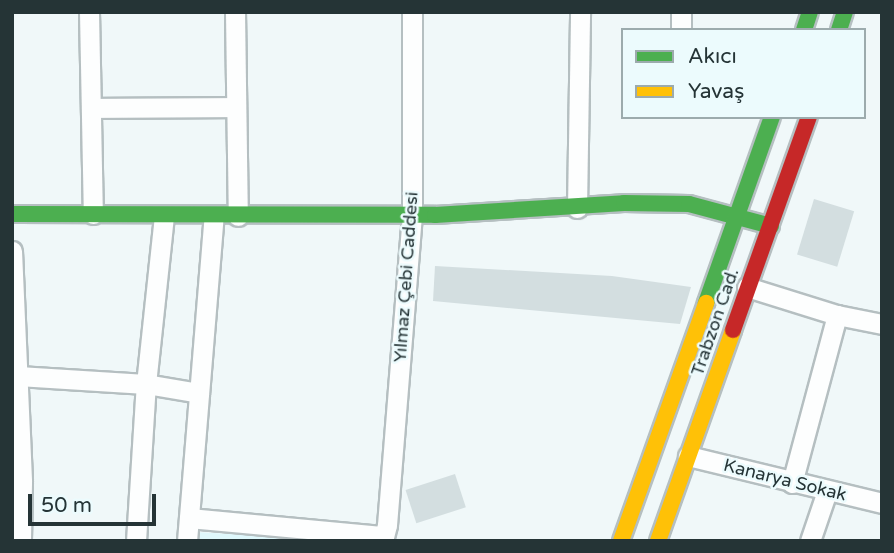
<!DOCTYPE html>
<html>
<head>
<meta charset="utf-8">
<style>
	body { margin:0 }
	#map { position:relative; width:894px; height:553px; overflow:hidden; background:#f0f8f9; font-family:"Varela Round",sans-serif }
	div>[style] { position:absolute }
	.built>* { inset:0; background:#dff8fc }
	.building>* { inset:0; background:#d3dee0; transform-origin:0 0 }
	.roads { filter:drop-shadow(2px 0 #b5bfc1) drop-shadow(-2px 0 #b5bfc1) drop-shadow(0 2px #b5bfc1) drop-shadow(0 -2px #b5bfc1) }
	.street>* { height:19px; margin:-9.5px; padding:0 9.5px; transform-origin:9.5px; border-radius:9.5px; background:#fdfefe }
	.fast>* { height:16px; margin:-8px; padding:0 8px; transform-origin:8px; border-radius:8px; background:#4caf50 }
	.slow>* { height:16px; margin:-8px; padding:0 8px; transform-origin:8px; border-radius:8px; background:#ffc107 }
	.jam>* { height:16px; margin:-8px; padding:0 8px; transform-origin:8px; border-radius:8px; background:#c62828 }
	span { translate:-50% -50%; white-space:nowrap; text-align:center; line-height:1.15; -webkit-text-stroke:5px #ecfbfd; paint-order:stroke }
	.street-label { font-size:18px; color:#253436 }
	.frame { position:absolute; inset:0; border:14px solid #253436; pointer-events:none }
	.legend { position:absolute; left:621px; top:28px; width:245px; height:91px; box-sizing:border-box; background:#ecfbfd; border:2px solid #9cabad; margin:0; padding:9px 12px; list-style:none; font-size:21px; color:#253436 }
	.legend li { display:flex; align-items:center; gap:14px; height:35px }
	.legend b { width:35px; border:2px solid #9cabad }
	.scale { position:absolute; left:28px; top:494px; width:128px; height:32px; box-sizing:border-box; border:4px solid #253436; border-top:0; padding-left:9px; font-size:21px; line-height:24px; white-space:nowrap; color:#253436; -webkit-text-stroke:5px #ecfbfd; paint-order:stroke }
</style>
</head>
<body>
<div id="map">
	<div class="built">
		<i style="clip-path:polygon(195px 532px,350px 541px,195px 541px)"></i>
	</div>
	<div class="building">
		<i style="left:814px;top:199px;width:42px;height:58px;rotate:17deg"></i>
		<i style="clip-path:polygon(435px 266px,612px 276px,691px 287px,680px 324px,433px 301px)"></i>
		<i style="left:455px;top:474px;width:35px;height:52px;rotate:72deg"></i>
	</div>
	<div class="roads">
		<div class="street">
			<i style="left:89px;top:12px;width:202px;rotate:88.9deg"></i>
			<i style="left:235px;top:12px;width:204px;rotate:89.2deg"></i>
			<i style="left:681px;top:30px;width:18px;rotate:-90deg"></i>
			<i style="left:91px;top:108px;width:145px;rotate:-0.4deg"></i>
			<i style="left:577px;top:208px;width:196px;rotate:-89.1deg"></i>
			<i style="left:12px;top:251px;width:231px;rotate:87.5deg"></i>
			<i style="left:22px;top:482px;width:59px;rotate:91deg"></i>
			<i style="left:747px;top:287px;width:94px;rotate:17.3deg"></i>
			<i style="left:837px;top:315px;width:46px;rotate:11.3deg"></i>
			<i style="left:18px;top:376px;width:128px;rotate:3.6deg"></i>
			<i style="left:146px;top:384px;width:54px;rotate:9.6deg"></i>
			<i style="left:688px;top:456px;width:200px;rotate:13.6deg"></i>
			<i style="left:792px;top:483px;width:174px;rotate:-75deg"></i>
			<i style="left:189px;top:518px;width:196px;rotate:5.3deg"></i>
			<i style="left:136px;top:541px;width:157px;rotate:-86.4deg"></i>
			<i style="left:146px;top:384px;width:169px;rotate:-83.9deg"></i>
			<i style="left:187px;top:541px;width:326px;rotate:-85.3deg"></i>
			<i style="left:383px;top:541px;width:16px;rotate:-76deg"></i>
			<i style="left:387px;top:525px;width:311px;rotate:-85.4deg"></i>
			<i style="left:412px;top:215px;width:203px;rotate:-90deg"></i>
			<i style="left:810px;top:541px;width:53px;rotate:-71.2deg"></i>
		</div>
		<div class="fast">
			<i style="left:804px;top:30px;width:19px;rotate:-72deg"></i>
			<i style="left:839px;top:30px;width:19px;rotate:-72deg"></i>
			<i style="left:12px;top:214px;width:423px;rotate:0.1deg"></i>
			<i style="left:435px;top:215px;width:189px;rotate:-3.6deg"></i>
			<i style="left:624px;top:203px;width:65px;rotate:0.9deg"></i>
			<i style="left:689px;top:204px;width:85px;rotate:15deg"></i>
			<i style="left:706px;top:303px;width:197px;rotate:-70.5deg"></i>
		</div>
		<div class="slow">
			<i style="left:621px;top:541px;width:253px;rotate:-70.3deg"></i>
			<i style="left:658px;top:541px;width:224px;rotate:-70.4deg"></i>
		</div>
		<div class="jam">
			<i style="left:733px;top:330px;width:226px;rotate:-70.4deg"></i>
		</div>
	</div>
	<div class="street-label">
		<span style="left:406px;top:277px;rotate:-86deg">Yılmaz Çebi Caddesi</span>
		<span style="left:715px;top:322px;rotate:-71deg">Trabzon Cad.</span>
		<span style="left:785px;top:480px;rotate:14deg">Kanarya Sokak</span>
	</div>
	<div class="frame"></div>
	<ul class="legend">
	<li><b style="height:9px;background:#4caf50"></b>Akıcı</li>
	<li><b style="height:9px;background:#ffc107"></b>Yavaş</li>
	</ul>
	<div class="scale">50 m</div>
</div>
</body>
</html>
